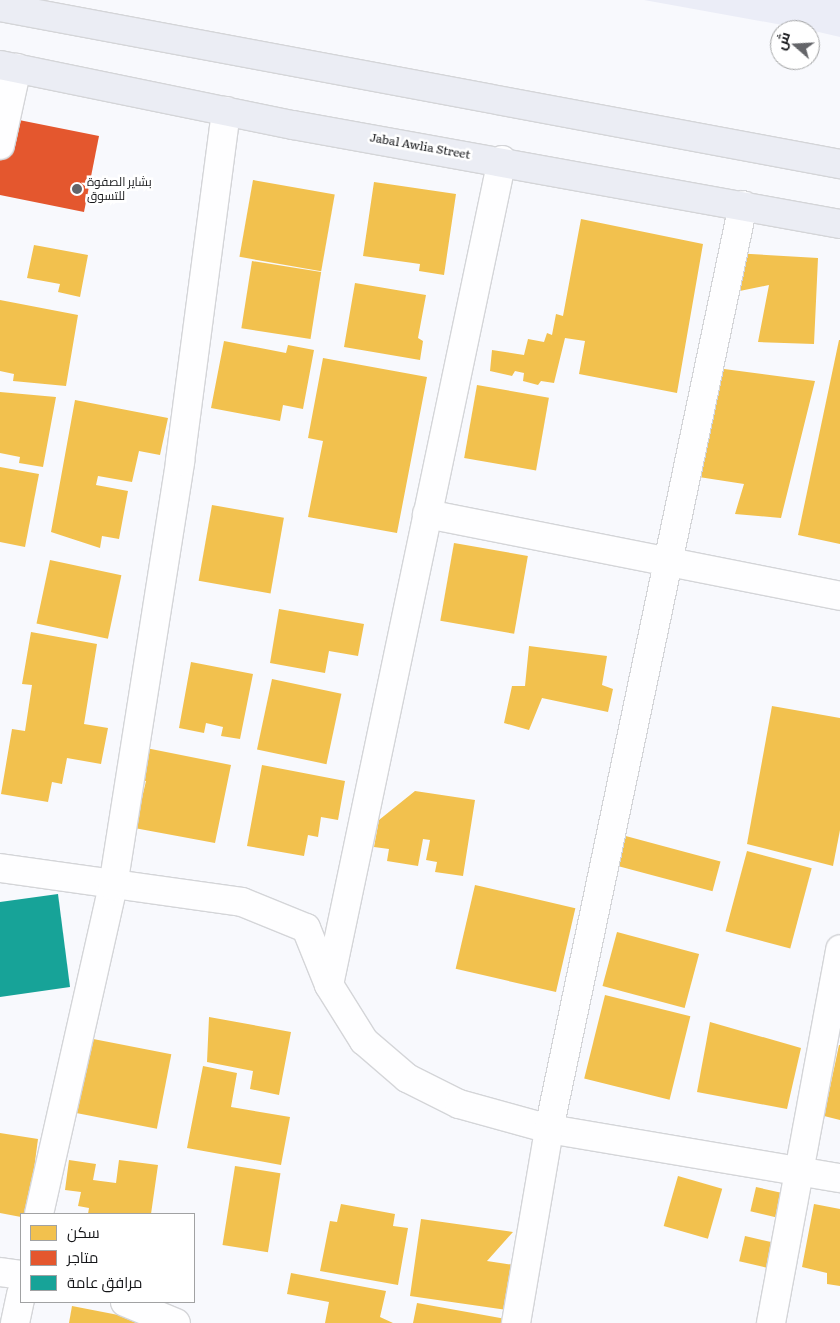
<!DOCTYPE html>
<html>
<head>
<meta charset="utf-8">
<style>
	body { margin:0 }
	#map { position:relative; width:840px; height:1323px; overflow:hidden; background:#f8f9fd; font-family:Literata,Cairo,serif }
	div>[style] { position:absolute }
	.built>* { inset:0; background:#ebedf7 }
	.homes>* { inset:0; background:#f2c14e; transform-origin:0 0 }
	.shops>* { inset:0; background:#e4572e }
	.public>* { inset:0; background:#17a398 }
	.roads { filter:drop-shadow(1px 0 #d4d5d8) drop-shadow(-1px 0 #d4d5d8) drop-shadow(0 1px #d4d5d8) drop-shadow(0 -1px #d4d5d8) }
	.street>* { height:28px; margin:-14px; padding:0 14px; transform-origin:14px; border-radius:14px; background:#fefeff }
	.highway>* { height:28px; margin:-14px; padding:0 14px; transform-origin:14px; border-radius:14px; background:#ebedf4 }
	.dots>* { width:14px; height:14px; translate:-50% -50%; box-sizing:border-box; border:2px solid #fff; border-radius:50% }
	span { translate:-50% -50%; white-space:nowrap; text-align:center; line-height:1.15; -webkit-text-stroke:5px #fff; paint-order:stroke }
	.street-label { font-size:12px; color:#151619 }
	.poi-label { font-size:12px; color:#151619 }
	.left { translate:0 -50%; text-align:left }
	.legend { position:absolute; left:20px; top:1213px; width:175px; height:90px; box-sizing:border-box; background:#fff; border:1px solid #a1a2a3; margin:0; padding:6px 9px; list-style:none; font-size:15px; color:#151619 }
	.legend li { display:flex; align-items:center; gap:10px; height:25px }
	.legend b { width:25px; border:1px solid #a1a2a3 }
	.north { position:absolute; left:770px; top:20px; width:50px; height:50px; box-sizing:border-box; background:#fff; border:1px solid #a1a2a3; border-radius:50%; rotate:289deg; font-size:14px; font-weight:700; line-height:20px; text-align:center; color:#151619 }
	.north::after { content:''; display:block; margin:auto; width:18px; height:22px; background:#646569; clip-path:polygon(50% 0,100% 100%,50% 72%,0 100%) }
</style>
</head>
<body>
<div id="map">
	<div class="built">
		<i style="clip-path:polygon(644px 0,840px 0,840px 37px,810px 30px)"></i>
	</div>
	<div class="homes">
		<i style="left:253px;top:180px;width:83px;height:78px;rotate:10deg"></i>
		<i style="clip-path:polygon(374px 182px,456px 194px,444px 275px,419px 271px,420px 264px,363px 256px)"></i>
		<i style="clip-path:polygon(581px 219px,703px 244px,677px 393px,579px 374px,585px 341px,565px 338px,554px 383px,541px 381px,538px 385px,523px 381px,524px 373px,515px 371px,512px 376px,490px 371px,492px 350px,524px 355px,528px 339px,544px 342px,547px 333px,552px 335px,556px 314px,563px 316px)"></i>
		<i style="clip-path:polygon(34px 245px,88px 255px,80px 297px,58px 292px,60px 284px,27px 278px)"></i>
		<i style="clip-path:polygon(733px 253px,818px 258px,814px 344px,758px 342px,769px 285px,725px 294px)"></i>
		<i style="left:252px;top:261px;width:70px;height:68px;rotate:9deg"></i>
		<i style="clip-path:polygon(355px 283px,426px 295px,418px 338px,423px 341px,420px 360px,344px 347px)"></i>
		<i style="clip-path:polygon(0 300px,78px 315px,66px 386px,13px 381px,14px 374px,0 371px)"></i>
		<i style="clip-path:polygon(839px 340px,840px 340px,840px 544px,798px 535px)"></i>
		<i style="clip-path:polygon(224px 341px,286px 353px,288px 345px,314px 350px,303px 409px,283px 405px,280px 421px,211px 408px)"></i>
		<i style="clip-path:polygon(323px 358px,427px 377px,397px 533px,308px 517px,323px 441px,308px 438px)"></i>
		<i style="clip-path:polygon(709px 367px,815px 381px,781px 518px,735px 514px,744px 484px,686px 475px)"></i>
		<i style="left:477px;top:385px;width:73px;height:74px;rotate:10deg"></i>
		<i style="clip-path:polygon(0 392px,56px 397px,43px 467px,19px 463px,20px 457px,0 453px)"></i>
		<i style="clip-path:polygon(75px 400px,168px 418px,160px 455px,139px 451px,132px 482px,98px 476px,96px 485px,128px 491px,119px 539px,102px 536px,100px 548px,51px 532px)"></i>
		<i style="clip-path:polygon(0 467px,39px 474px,25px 547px,0 542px)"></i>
		<i style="left:212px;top:505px;width:73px;height:77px;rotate:10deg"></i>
		<i style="left:454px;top:543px;width:75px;height:79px;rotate:10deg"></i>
		<i style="left:50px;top:560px;width:73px;height:65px;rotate:12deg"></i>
		<i style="clip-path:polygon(279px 609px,364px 624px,358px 656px,329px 651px,325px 673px,270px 663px)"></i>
		<i style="clip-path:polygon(31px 632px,97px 644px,84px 724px,108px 728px,101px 764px,67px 758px,62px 784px,52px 782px,48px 802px,1px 794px,12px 729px,25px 731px,32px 685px,22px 684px)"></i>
		<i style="clip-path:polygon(529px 646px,607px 656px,602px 685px,613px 689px,608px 712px,542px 698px,529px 730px,504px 723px,512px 686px,525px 686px)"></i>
		<i style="clip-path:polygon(191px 662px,253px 674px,240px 739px,221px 736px,223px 727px,206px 723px,204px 733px,179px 728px)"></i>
		<i style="left:272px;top:679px;width:71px;height:72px;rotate:12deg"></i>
		<i style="clip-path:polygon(772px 706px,840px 718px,840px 830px,833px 866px,747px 844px)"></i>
		<i style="clip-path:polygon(146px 748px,231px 765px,215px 843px,129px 827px,135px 797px,142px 798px,146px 781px,139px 780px)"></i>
		<i style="clip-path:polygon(262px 765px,345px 781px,338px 820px,321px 817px,318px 837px,308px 835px,304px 856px,247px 846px)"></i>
		<i style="clip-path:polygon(415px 791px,475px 800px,463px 876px,435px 872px,437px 862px,426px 860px,430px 840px,423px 839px,418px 866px,387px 861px,389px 849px,374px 847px,379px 820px)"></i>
		<i style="left:622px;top:835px;width:102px;height:31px;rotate:15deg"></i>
		<i style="left:747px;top:851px;width:67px;height:83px;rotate:15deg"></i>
		<i style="left:475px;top:885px;width:103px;height:86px;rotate:13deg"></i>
		<i style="left:617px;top:932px;width:85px;height:56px;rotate:15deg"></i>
		<i style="left:605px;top:995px;width:88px;height:86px;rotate:14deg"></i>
		<i style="clip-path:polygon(209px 1017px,291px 1032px,279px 1095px,250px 1089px,253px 1071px,207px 1062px)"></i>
		<i style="clip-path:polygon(710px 1022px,801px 1048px,787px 1109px,697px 1092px)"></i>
		<i style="left:83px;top:1037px;width:90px;height:76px;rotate:11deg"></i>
		<i style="clip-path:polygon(839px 1045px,840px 1045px,840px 1120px,824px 1116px)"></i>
		<i style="clip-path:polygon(203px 1066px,237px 1073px,231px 1107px,290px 1117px,281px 1165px,187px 1148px)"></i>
		<i style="clip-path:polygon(0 1133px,38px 1139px,28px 1214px,21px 1217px,0 1213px)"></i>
		<i style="clip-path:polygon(69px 1160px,96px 1164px,93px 1180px,116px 1183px,119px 1160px,158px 1165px,151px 1214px,88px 1214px,89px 1208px,78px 1206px,81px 1192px,65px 1190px)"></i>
		<i style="left:235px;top:1166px;width:46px;height:80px;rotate:9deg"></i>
		<i style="left:678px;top:1176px;width:46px;height:52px;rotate:16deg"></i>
		<i style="left:756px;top:1187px;width:27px;height:25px;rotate:13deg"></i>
		<i style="clip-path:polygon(341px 1204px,395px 1214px,393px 1226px,408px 1228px,398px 1285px,320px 1271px,330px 1221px,337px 1222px)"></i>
		<i style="clip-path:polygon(814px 1204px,840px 1209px,840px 1286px,827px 1284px,827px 1273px,802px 1267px)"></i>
		<i style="clip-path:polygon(421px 1219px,513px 1232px,487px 1261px,514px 1265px,507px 1310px,410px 1296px)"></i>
		<i style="left:745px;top:1236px;width:28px;height:26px;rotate:13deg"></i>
		<i style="clip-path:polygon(291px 1273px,386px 1291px,380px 1317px,393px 1323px,325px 1323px,329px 1302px,287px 1294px)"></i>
		<i style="clip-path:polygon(417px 1303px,506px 1319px,505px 1323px,413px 1323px)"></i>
		<i style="clip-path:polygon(72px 1306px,144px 1320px,143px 1323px,69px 1323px)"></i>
	</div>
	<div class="shops">
		<i style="clip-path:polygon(9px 118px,99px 136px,84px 212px,0 195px,0 161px)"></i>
	</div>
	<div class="public">
		<i style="clip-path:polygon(58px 894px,70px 987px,0 997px,0 902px)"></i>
	</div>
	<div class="roads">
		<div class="street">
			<i style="left:0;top:145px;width:79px;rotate:-77.6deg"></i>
			<i style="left:427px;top:514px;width:421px;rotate:11.2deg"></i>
			<i style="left:0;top:868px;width:244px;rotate:8deg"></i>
			<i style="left:242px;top:902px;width:69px;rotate:22.1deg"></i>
			<i style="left:306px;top:928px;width:61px;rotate:68deg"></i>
			<i style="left:329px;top:985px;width:66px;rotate:58deg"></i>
			<i style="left:364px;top:1041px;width:57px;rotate:40.7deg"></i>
			<i style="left:407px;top:1078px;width:58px;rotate:26.6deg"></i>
			<i style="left:459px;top:1104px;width:93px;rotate:15.5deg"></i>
			<i style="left:549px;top:1129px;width:295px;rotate:9.6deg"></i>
			<i style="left:329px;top:985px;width:843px;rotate:-78.16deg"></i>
			<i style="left:39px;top:1214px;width:336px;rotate:-77.3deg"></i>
			<i style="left:113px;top:886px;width:430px;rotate:-81deg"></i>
			<i style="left:180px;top:461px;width:353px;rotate:-82.5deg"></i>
			<i style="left:0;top:1272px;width:21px;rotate:8deg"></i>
			<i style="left:125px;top:1302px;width:55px;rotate:22.4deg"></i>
			<i style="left:15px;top:1323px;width:30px;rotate:-78deg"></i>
			<i style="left:516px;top:1323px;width:197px;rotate:-80.3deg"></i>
			<i style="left:549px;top:1129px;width:944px;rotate:-78.14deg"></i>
			<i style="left:771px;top:1323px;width:380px;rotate:-79.5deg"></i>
		</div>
		<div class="highway">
			<i style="left:0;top:7px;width:855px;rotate:10.59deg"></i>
			<i style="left:0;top:65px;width:299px;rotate:11.6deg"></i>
			<i style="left:293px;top:125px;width:556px;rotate:10.26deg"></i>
		</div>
	</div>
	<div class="dots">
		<i style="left:77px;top:189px;background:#646569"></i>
	</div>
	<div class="street-label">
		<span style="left:420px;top:146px;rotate:10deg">Jabal Awlia Street</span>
	</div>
	<div class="poi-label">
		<span class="left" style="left:87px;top:189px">بشاير الصفوة<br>للتسوق</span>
	</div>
	<ul class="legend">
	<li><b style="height:14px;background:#f2c14e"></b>سكن</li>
	<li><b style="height:14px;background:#e4572e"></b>متاجر</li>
	<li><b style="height:14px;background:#17a398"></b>مرافق عامة</li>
	</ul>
	<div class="north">ش</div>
</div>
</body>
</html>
